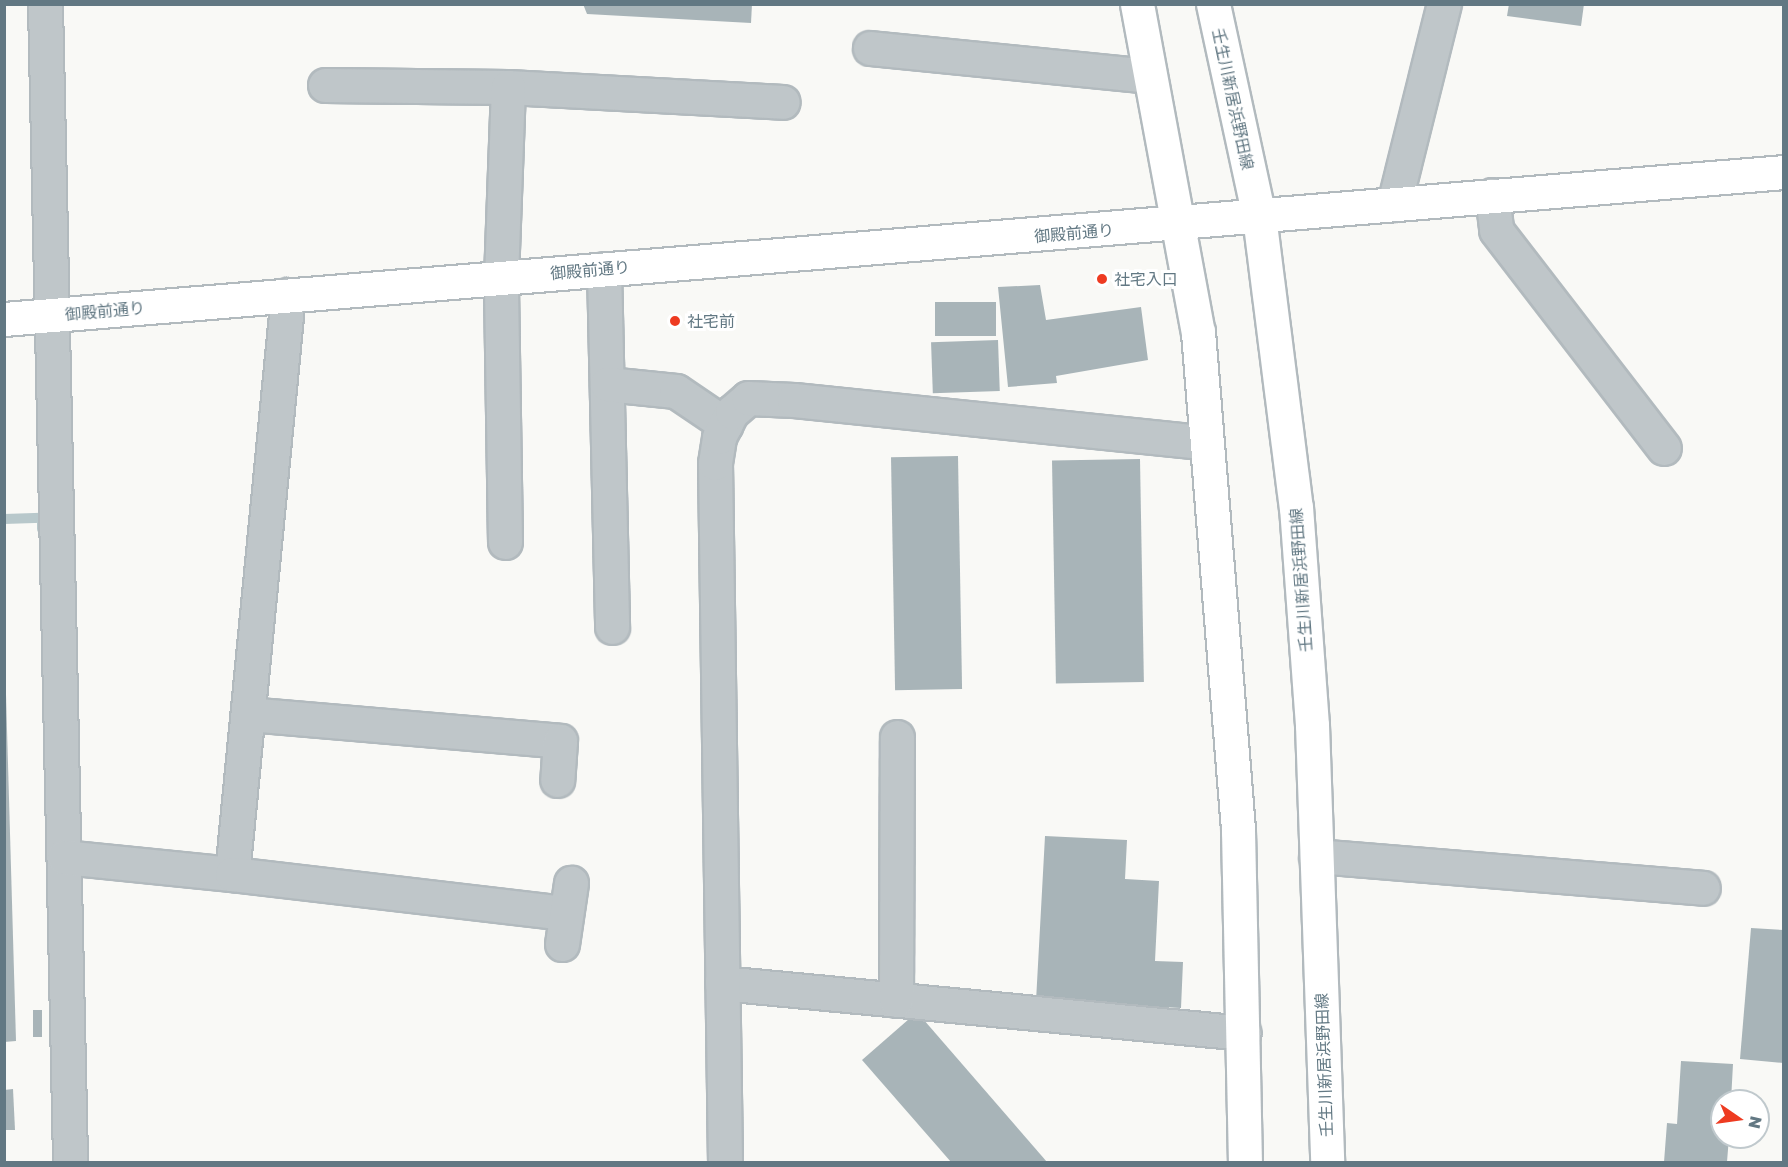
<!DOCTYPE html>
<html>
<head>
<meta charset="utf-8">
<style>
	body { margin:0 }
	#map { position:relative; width:1788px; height:1167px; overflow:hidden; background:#f9f9f6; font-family:"Golos Text","Noto Sans JP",sans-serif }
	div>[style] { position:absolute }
	.stream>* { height:10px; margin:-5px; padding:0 5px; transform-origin:5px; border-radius:5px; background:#b8c8cb }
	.building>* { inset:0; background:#a8b4b8; transform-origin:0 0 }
	.roads { filter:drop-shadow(2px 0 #b2babe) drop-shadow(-2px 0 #b2babe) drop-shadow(0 2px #b2babe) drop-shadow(0 -2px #b2babe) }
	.street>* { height:33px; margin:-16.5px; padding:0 16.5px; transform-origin:16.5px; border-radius:16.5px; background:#bfc6c9 }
	.secondary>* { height:33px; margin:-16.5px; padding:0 16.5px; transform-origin:16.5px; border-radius:16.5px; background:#fff }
	.primary>* { height:33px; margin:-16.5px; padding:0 16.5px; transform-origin:16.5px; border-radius:16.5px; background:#fff }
	.dots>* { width:16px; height:16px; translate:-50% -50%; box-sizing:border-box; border:3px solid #fff; border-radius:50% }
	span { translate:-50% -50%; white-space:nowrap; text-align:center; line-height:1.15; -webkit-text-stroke:6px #fff; paint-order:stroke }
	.street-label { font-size:16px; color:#627883 }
	.poi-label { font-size:16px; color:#627883 }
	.left { translate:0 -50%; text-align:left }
	.frame { position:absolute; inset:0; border:6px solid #627883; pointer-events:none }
	.north { position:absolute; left:1710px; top:1089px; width:60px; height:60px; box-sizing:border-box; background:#fff; border:2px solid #c0c9cd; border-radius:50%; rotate:103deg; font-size:16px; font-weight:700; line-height:24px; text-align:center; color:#627883 }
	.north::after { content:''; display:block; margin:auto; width:21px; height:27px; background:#ee3b21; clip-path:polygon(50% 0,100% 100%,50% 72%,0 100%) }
</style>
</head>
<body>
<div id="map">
	<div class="stream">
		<i style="left:4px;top:519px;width:38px;rotate:-2deg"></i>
		<i style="left:42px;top:518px;width:11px;rotate:90deg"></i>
	</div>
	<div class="building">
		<i style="clip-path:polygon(583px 4px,752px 4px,751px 23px,587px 14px)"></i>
		<i style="clip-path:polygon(1509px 4px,1584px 4px,1581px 26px,1507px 16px)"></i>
		<i style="clip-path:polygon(1040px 285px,1046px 320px,1141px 307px,1148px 360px,1056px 376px,1057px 383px,1008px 387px,998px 287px)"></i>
		<i style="left:935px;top:302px;width:61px;height:34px"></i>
		<i style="left:998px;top:340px;width:51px;height:67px;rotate:88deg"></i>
		<i style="left:958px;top:456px;width:233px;height:67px;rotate:89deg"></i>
		<i style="left:1140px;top:459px;width:223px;height:88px;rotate:89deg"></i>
		<i style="clip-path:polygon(4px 625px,16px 1041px,4px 1042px)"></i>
		<i style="clip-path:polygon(1045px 836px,1127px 840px,1125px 879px,1159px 881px,1155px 961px,1183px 962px,1181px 1008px,1036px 1001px)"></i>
		<i style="clip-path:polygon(1751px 928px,1784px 930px,1784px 1063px,1740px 1059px)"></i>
		<i style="left:33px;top:1010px;width:9px;height:27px"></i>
		<i style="clip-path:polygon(917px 1012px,1047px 1162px,951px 1162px,862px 1060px)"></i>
		<i style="clip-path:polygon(1681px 1061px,1733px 1064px,1731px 1101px,1722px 1101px,1722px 1137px,1729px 1137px,1727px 1162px,1664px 1162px,1667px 1123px,1677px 1124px)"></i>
		<i style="clip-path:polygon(13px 1089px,15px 1130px,4px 1130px,4px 1090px)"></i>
	</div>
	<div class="roads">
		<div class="street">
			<i style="left:45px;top:4px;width:1158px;rotate:88.76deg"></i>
			<i style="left:870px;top:48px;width:281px;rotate:5.7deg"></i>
			<i style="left:325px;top:85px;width:183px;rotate:0.6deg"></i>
			<i style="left:508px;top:87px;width:275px;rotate:3.1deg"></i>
			<i style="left:1492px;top:195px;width:35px;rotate:83deg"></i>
			<i style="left:1496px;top:230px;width:275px;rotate:52.4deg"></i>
			<i style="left:1394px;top:204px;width:206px;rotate:-76deg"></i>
			<i style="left:604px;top:269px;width:358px;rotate:88.7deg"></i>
			<i style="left:607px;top:384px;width:69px;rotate:5.8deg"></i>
			<i style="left:676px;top:391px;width:60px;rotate:34.2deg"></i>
			<i style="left:505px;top:542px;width:264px;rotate:-90.9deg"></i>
			<i style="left:501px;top:278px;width:191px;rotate:-87.9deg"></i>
			<i style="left:248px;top:714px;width:313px;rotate:4.9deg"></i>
			<i style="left:560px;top:741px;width:39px;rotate:94deg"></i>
			<i style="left:1316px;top:856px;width:388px;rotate:4.7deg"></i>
			<i style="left:64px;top:857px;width:169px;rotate:5.8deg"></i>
			<i style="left:232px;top:874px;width:582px;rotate:-84.48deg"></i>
			<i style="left:232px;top:874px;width:336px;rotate:6.7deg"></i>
			<i style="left:562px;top:944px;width:62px;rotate:-81.6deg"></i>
			<i style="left:722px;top:983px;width:524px;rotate:5.47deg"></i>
			<i style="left:896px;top:1000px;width:263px;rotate:-89.8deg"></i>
			<i style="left:725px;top:1162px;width:699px;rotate:-90.82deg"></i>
			<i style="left:715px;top:463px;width:26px;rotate:-81deg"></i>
			<i style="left:719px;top:437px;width:28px;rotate:-63deg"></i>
			<i style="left:732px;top:412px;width:21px;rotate:-41deg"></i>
			<i style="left:748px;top:398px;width:46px;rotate:2.5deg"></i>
			<i style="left:794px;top:400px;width:415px;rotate:5.9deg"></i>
		</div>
		<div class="secondary">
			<i style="left:4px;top:319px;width:1786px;rotate:-4.72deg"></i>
		</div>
		<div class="primary">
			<i style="left:1137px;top:4px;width:334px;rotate:79.5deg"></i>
			<i style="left:1198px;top:332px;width:500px;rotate:85.4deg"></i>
			<i style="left:1238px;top:830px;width:332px;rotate:88.8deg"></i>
			<i style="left:1213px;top:4px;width:217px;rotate:77.8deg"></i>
			<i style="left:1259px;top:216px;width:293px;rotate:82.8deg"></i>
			<i style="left:1296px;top:507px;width:219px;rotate:85.8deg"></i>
			<i style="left:1312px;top:725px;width:437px;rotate:88deg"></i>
		</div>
	</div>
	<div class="dots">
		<i style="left:1102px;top:279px;background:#ee3b21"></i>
		<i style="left:675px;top:321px;background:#ee3b21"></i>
	</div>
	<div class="street-label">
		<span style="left:1233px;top:99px;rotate:78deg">壬生川新居浜野田線</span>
		<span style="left:1074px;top:233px;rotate:-5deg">御殿前通り</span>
		<span style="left:590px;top:270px;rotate:-5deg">御殿前通り</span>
		<span style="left:105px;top:311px;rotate:-5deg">御殿前通り</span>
		<span style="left:1301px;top:580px;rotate:-94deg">壬生川新居浜野田線</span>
		<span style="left:1324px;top:1065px;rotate:-92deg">壬生川新居浜野田線</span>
	</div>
	<div class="poi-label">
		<span class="left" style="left:1114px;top:279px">社宅入口</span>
		<span class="left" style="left:687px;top:321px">社宅前</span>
	</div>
	<div class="frame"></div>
	<div class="north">N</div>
</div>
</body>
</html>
